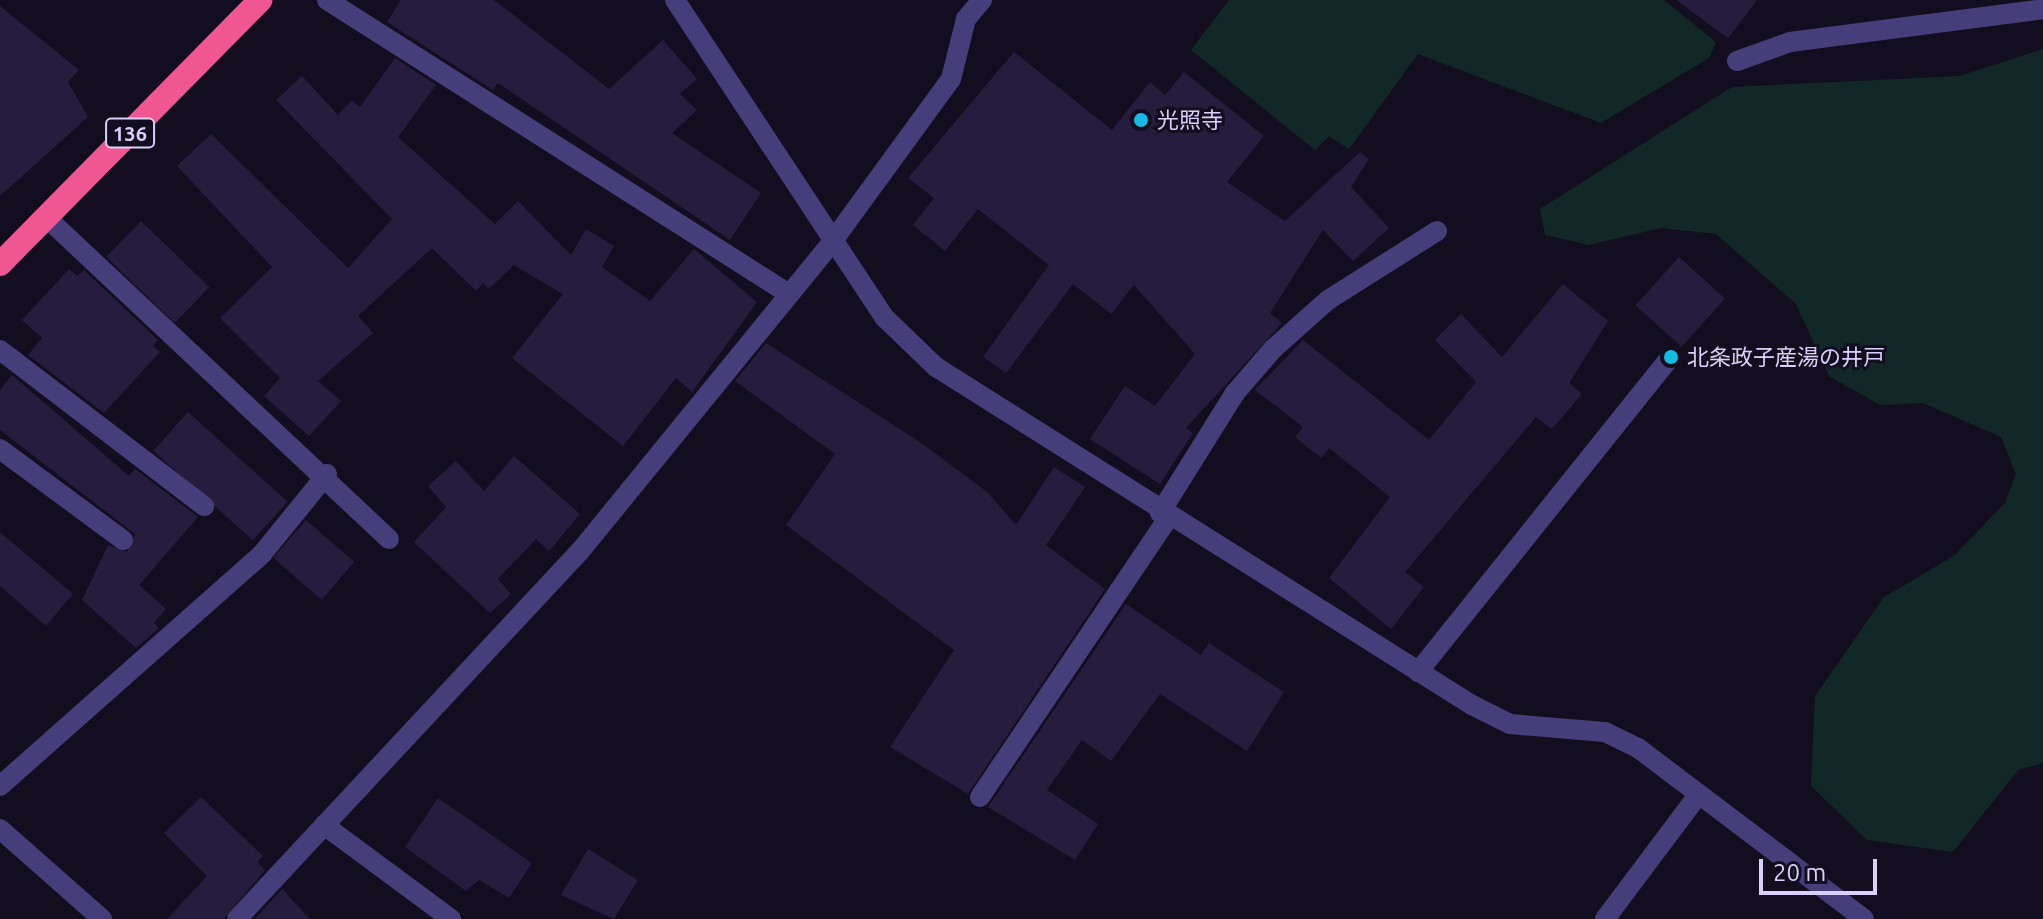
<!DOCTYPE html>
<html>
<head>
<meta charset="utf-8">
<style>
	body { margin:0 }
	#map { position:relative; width:2043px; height:919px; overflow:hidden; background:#130e1f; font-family:Ubuntu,"Noto Sans JP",sans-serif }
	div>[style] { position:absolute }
	.green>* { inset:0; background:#122728 }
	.building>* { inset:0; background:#261c3e; transform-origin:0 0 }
	.minor>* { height:20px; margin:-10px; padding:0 10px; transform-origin:10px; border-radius:10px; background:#463e7a }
	.highway>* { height:24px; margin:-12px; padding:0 12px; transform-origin:12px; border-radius:12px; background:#f05792 }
	.dots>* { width:22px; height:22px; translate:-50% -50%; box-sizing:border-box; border:4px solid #130e1f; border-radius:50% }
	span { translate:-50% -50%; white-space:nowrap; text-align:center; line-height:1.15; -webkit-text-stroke:6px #130e1f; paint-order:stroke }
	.shield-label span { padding:2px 6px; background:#130e1f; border:2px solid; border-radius:6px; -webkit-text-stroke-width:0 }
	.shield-label { font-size:20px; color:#d9d1fb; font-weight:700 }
	.poi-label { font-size:22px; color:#d9d1fb }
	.left { translate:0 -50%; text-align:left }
	.scale { position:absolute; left:1759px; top:859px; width:118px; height:36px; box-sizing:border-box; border:4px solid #d9d1fb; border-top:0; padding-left:10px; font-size:24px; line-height:28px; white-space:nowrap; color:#d9d1fb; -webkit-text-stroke:6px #130e1f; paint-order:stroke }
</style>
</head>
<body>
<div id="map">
	<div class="green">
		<i style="clip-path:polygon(1229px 0,1664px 0,1716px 42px,1709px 58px,1601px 123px,1418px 54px,1349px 149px,1329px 136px,1315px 150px,1191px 50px)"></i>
		<i style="clip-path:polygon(2043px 49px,2043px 763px,2018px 770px,1953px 852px,1867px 840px,1811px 786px,1815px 696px,1884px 597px,1954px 556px,2005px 503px,2016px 474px,2001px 437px,1923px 403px,1880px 405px,1829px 376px,1796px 304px,1716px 234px,1661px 228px,1589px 245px,1545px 235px,1540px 209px,1732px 87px,1960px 76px)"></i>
	</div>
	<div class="building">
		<i style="clip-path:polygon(401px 0,494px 0,609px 89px,663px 40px,697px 79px,680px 94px,697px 110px,672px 133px,761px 193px,730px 240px,498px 83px,493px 90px,387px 22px)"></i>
		<i style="clip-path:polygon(1676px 0,1757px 0,1728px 38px)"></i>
		<i style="clip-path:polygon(0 6px,79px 70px,68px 82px,88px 117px,0 196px)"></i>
		<i style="clip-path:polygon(1014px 52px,1112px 130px,1150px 82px,1165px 95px,1184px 72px,1264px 136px,1227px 182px,1285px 221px,1360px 152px,1369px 159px,1351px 187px,1389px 228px,1353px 261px,1323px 230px,1270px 313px,1282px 323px,1186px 428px,1193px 433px,1160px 484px,1090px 439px,1125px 386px,1155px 406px,1195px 354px,1134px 285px,1111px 314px,1073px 284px,1006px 373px,983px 357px,1049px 265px,978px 209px,945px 251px,913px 225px,934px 198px,908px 178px)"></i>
		<i style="clip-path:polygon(395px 58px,436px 85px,398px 137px,495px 224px,518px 201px,571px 255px,586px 229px,614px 246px,602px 267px,650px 301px,694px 249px,757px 302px,692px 392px,676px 378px,623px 446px,512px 358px,563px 294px,514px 265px,489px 289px,483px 283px,476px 291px,432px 248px,358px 316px,373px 333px,318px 381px,341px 401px,309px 436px,264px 396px,280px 378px,220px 318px,272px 267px,177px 166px,211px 134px,348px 268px,392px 219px,276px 100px,302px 76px,338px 115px,352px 100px,360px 107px)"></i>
		<i style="left:141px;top:221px;width:95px;height:50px;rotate:44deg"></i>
		<i style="left:1679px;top:257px;width:62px;height:65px;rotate:42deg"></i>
		<i style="clip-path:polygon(69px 269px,77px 276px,84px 270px,158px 340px,153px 346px,160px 352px,104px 413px,28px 355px,42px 338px,22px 320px)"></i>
		<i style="clip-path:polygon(1563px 284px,1608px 321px,1569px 383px,1582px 394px,1552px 429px,1536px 417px,1405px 572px,1424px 587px,1391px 629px,1329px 578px,1390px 497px,1329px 448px,1321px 458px,1295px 437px,1303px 427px,1255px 390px,1303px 340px,1429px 440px,1476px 382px,1435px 340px,1461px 314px,1502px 357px)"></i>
		<i style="clip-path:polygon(766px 343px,920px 442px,987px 492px,1016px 525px,1054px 467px,1085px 487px,1046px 545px,1105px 589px,968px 794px,890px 747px,954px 650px,786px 525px,835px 454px,735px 381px)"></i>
		<i style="clip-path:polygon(12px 375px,129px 476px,135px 469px,198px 517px,139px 585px,166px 609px,154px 623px,159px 628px,136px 648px,82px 600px,108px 545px,127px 552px,135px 534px,0 430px,0 390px)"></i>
		<i style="left:188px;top:412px;width:134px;height:52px;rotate:42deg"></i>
		<i style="clip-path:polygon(514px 456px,580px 514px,549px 551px,536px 539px,498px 579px,511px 594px,490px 613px,414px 542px,446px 507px,428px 486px,456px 461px,484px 491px)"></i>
		<i style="left:306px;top:520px;width:64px;height:50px;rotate:41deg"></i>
		<i style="clip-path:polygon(0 532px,73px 594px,46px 626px,0 586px)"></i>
		<i style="clip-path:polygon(1126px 604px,1201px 655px,1209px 643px,1284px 692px,1247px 751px,1160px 694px,1111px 761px,1082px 740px,1047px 790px,1098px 824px,1075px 860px,988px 807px)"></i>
		<i style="clip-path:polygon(201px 797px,263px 856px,257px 862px,265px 870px,224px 919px,167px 919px,207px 876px,164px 833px)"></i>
		<i style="clip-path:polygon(438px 798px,532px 863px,509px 898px,479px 880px,466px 891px,405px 847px)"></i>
		<i style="clip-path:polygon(588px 849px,638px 880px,614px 919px,561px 895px)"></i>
		<i style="clip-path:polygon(282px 889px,310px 919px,255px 919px)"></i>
	</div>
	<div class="minor">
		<i style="left:327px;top:0;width:548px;rotate:32.47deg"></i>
		<i style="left:675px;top:0;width:381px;rotate:56.6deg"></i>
		<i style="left:885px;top:318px;width:71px;rotate:43.9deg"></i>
		<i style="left:936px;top:367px;width:634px;rotate:32.24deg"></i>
		<i style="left:1472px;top:705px;width:42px;rotate:26.6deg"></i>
		<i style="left:1510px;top:724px;width:95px;rotate:4.8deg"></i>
		<i style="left:1605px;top:732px;width:37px;rotate:26deg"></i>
		<i style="left:1638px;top:748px;width:283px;rotate:37.1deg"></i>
		<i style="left:1737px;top:61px;width:56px;rotate:-19.7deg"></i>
		<i style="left:1790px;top:42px;width:255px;rotate:-7.4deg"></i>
		<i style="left:47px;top:218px;width:469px;rotate:43.2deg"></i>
		<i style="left:0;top:350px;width:257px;rotate:37.4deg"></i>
		<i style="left:0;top:449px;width:153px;rotate:36.5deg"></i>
		<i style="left:1160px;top:513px;width:142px;rotate:-58deg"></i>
		<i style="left:1235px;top:393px;width:58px;rotate:-49.2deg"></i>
		<i style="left:1273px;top:349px;width:74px;rotate:-41.7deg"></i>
		<i style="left:1328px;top:300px;width:129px;rotate:-32.3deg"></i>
		<i style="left:1418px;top:672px;width:397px;rotate:-51.3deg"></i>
		<i style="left:0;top:786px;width:350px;rotate:-41.5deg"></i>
		<i style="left:262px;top:554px;width:103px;rotate:-50.9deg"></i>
		<i style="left:980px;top:797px;width:336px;rotate:-56deg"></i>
		<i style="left:324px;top:825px;width:158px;rotate:36.5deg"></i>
		<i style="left:0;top:829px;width:136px;rotate:41.4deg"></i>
		<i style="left:237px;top:919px;width:504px;rotate:-47.01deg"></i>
		<i style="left:581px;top:550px;width:397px;rotate:-50.8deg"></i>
		<i style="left:832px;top:242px;width:202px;rotate:-53.9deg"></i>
		<i style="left:951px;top:79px;width:62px;rotate:-76deg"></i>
		<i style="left:966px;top:19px;width:25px;rotate:-50deg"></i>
		<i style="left:1605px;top:919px;width:156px;rotate:-53.1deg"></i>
	</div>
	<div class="highway">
		<i style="left:0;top:264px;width:371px;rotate:-45.4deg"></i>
	</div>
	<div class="dots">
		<i style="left:1141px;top:120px;background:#14bbe3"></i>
		<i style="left:1671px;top:357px;background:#14bbe3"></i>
	</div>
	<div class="shield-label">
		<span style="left:130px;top:133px">136</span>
	</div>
	<div class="poi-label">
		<span class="left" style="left:1157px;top:120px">光照寺</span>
		<span class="left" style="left:1687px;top:357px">北条政子産湯の井戸</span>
	</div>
	<div class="scale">20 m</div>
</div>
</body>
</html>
